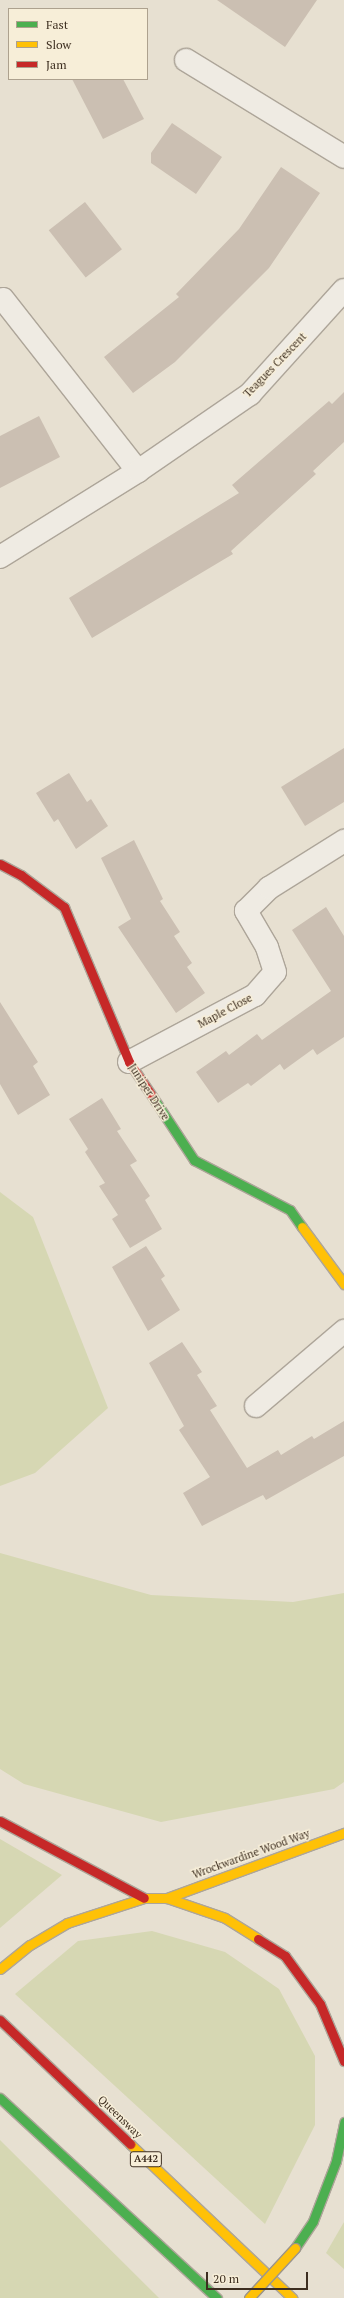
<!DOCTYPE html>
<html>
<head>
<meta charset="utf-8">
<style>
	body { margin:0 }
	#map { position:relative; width:344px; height:2298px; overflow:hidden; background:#e7e0d1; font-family:"PT Serif",serif }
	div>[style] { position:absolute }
	.green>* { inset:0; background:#d6d7b3 }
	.building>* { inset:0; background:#cbbfb2; transform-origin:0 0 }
	.roads { filter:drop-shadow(1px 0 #ada599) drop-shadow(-1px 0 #ada599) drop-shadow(0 1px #ada599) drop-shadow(0 -1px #ada599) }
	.street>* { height:22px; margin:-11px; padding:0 11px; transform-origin:11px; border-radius:11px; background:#efebe3 }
	.fast>* { height:9px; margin:-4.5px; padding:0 4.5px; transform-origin:4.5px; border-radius:4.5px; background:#4caf50 }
	.slow>* { height:9px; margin:-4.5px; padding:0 4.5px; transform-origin:4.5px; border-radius:4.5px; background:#ffc107 }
	.jam>* { height:9px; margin:-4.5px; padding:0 4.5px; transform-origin:4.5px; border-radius:4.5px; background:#c62828 }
	.bridges { filter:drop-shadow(1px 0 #9c958a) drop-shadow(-1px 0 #9c958a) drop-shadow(0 1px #9c958a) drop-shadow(0 -1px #9c958a) }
	.slow-bridge>* { height:9px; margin:-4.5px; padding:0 4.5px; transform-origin:4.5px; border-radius:4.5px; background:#ffc107 }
	span { translate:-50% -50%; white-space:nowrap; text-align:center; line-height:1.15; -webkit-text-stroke:3px #f7eed8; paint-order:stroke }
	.shield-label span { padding:1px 3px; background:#f7eed8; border:1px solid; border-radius:3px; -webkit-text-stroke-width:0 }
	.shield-label { font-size:10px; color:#3d2e20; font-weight:700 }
	.street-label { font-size:11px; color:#3d2e20 }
	.legend { position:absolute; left:8px; top:8px; width:140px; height:72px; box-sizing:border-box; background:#f7eed8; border:1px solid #ada18e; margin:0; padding:5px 7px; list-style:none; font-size:12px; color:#3d2e20 }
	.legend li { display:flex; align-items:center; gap:8px; height:20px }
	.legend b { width:20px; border:1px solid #ada18e }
	.scale { position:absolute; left:206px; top:2272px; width:102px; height:18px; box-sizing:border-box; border:2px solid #3d2e20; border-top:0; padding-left:5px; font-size:12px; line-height:14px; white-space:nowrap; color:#3d2e20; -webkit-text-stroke:3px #f7eed8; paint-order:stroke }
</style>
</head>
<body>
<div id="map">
	<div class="green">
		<i style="clip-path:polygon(0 1192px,33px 1217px,108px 1408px,35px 1473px,0 1486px)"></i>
		<i style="clip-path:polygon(0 1553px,151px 1595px,293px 1602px,344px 1593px,344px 1782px,334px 1789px,161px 1822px,24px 1784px,0 1769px)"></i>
		<i style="clip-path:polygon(0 1839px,62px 1875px,0 1928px)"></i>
		<i style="clip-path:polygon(152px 1931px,225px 1952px,279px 1989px,315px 2056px,315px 2125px,265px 2224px,15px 1994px,78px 1941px)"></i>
		<i style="clip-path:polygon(0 2140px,159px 2298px,0 2298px)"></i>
		<i style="clip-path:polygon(344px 2222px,344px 2269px,326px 2253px)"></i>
	</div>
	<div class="building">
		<i style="clip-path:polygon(217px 0,317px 0,285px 47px)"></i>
		<i style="clip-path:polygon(72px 79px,123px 79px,144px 119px,103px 139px)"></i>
		<i style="clip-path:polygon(172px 123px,222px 157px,196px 194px,151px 163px,151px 153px)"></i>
		<i style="clip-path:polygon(281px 167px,320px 193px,269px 268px,175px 362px,133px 393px,104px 357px,179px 297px,176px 294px,239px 229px)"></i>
		<i style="left:85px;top:202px;width:60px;height:46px;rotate:52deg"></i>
		<i style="clip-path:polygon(344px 392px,344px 442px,313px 471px,316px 474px,231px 551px,233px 554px,92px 638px,69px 598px,239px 493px,232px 485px,329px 401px,332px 404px)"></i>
		<i style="clip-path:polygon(39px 416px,60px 457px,0 488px,0 436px)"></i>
		<i style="clip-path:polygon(344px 748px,344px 802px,305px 826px,281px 787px)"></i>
		<i style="clip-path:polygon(69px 773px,87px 802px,91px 799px,108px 826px,76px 849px,58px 819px,54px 822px,36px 793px)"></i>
		<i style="clip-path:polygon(134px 840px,163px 899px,160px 901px,180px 932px,174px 936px,192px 963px,187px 967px,205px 993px,176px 1013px,118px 927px,131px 919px,101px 858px)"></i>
		<i style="clip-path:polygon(326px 907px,344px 936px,344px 1037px,317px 1055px,313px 1049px,284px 1070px,280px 1064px,251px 1086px,248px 1083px,218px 1103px,196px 1072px,226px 1051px,229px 1055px,257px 1034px,262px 1040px,331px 991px,292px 930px)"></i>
		<i style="clip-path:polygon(0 1002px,38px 1062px,33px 1066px,50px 1095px,18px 1115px,0 1084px)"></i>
		<i style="clip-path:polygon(102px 1098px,121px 1129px,117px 1131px,137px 1161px,130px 1165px,150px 1196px,145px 1200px,162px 1229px,130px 1248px,112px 1219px,118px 1215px,99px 1186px,105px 1183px,85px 1152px,88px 1149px,69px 1119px)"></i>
		<i style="clip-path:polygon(146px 1246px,165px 1276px,161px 1279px,180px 1310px,148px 1331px,112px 1267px)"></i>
		<i style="clip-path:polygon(182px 1342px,202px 1372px,197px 1375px,217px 1406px,210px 1410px,247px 1468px,278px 1450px,281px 1455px,312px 1436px,314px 1439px,344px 1421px,344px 1456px,266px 1500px,263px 1495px,202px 1526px,183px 1493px,210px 1477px,179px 1430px,184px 1426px,149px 1363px)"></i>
	</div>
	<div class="roads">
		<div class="street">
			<i style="left:186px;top:60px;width:185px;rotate:31.5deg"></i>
			<i style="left:3px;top:299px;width:219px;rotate:51.9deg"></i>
			<i style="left:0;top:557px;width:163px;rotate:-31.9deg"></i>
			<i style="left:138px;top:471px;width:136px;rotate:-34.5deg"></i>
			<i style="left:250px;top:394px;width:140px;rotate:-47.9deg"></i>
			<i style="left:129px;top:1062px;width:143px;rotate:-28deg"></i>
			<i style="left:255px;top:995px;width:30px;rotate:-49deg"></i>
			<i style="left:275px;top:972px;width:26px;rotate:-108deg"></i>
			<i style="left:267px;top:947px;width:42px;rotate:-120.3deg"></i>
			<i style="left:246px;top:911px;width:33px;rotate:-45deg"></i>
			<i style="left:269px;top:888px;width:89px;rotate:-32.1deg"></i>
			<i style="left:256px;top:1406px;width:116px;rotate:-40.4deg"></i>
		</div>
		<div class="fast">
			<i style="left:152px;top:1096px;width:77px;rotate:56.7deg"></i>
			<i style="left:194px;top:1160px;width:108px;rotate:27.5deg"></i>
			<i style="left:290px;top:1210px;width:21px;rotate:55deg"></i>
			<i style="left:0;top:2098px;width:295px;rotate:42.7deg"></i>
			<i style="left:295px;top:2248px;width:32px;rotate:-56deg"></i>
			<i style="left:313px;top:2221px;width:64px;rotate:-69deg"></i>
			<i style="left:336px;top:2161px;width:40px;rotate:-78deg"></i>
		</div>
		<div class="slow">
			<i style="left:302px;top:1227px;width:71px;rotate:53.6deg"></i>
			<i style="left:167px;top:1898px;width:189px;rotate:-20.2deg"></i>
			<i style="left:0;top:1969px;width:38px;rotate:-39deg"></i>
			<i style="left:30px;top:1945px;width:43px;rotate:-30.7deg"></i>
			<i style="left:67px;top:1923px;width:81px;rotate:-18deg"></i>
			<i style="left:144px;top:1898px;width:23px"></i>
			<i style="left:167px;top:1898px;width:61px;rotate:19deg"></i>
			<i style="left:225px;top:1918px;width:39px;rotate:32deg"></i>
			<i style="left:130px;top:2144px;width:224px;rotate:43.5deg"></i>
		</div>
		<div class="jam">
			<i style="left:0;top:864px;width:24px;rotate:28deg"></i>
			<i style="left:21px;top:875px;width:54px;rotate:36.7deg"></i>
			<i style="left:64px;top:907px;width:168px;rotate:67.2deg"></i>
			<i style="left:129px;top:1062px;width:41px;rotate:55.9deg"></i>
			<i style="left:0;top:1821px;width:163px;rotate:28.1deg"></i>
			<i style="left:258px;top:1939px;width:32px;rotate:32deg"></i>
			<i style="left:285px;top:1956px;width:59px;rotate:53.9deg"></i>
			<i style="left:320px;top:2004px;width:62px;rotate:67.2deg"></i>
			<i style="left:0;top:2020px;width:180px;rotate:43.6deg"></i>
		</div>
	</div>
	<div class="bridges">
		<div class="slow-bridge">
			<i style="left:249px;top:2298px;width:68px;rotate:-47.4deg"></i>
		</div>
	</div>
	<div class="shield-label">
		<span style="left:146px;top:2159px">A442</span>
	</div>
	<div class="street-label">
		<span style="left:275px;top:365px;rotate:-46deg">Teagues Crescent</span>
		<span style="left:225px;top:1011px;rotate:-28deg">Maple Close</span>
		<span style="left:149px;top:1092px;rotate:57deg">Juniper Drive</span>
		<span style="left:251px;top:1854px;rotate:-20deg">Wrockwardine Wood Way</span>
		<span style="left:120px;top:2117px;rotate:44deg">Queensway</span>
	</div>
	<ul class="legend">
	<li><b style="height:5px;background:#4caf50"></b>Fast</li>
	<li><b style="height:5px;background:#ffc107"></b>Slow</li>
	<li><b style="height:5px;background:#c62828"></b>Jam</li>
	</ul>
	<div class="scale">20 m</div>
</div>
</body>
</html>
